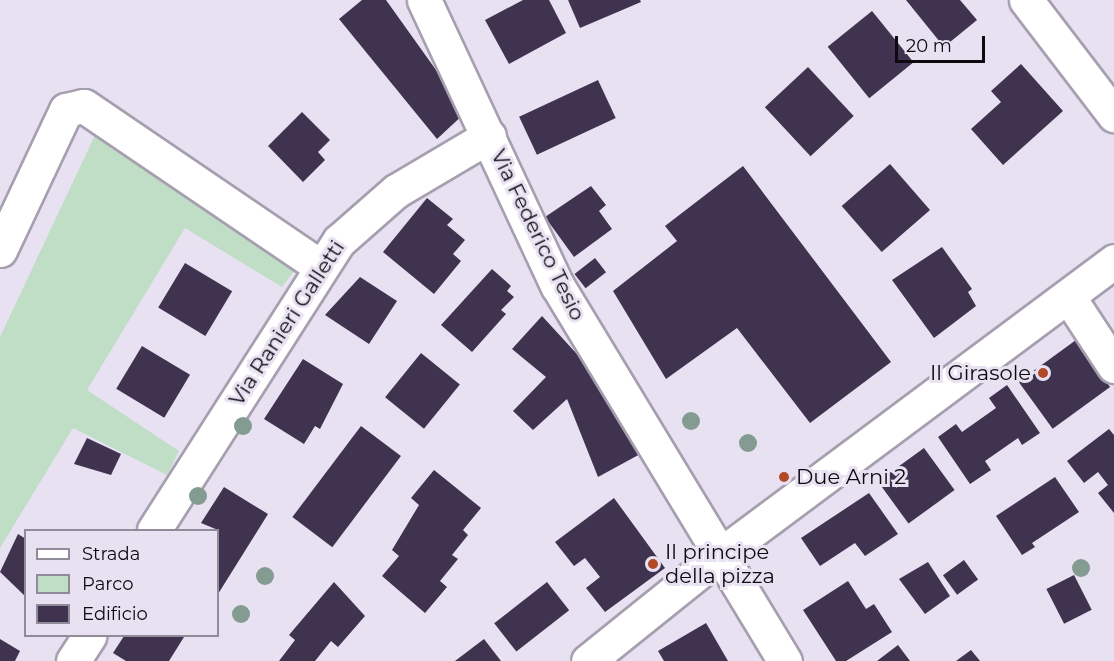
<!DOCTYPE html>
<html>
<head>
<meta charset="utf-8">
<style>
	body { margin:0 }
	#map { position:relative; width:1114px; height:661px; overflow:hidden; background:#e8e1f2; font-family:Montserrat,sans-serif }
	div>[style] { position:absolute }
	.green>* { inset:0; background:#c0ddc6 }
	.building>* { inset:0; background:#3f334f; transform-origin:0 0 }
	.roads { filter:drop-shadow(2px 0 #a69faf) drop-shadow(-2px 0 #a69faf) drop-shadow(0 2px #a69faf) drop-shadow(0 -2px #a69faf) }
	.street>* { height:33px; margin:-16.5px; padding:0 16.5px; transform-origin:16.5px; border-radius:16.5px; background:#fff }
	.secondary>* { height:33px; margin:-16.5px; padding:0 16.5px; transform-origin:16.5px; border-radius:16.5px; background:#fff }
	.trees>* { width:18px; height:18px; margin:-9px; border-radius:50%; background:#839b90 }
	.dots>* { width:16px; height:16px; translate:-50% -50%; box-sizing:border-box; border:3px solid #e8e1f2; border-radius:50% }
	span { translate:-50% -50%; white-space:nowrap; text-align:center; line-height:1.15; -webkit-text-stroke:6px #e8e1f2; paint-order:stroke }
	.street-label { font-size:21px; color:#0d0a10 }
	.poi-label { font-size:21px; color:#0d0a10 }
	.right { translate:-100% -50%; text-align:right }
	.left { translate:0 -50%; text-align:left }
	.legend { position:absolute; left:24px; top:529px; width:195px; height:108px; box-sizing:border-box; background:#e8e1f2; border:2px solid #908b98; margin:0; padding:8px 10px; list-style:none; font-size:18px; color:#0d0a10 }
	.legend li { display:flex; align-items:center; gap:12px; height:30px }
	.legend b { width:30px; border:2px solid #908b98 }
	.scale { position:absolute; left:895px; top:36px; width:90px; height:27px; box-sizing:border-box; border:3px solid #0d0a10; border-top:0; padding-left:8px; font-size:18px; line-height:21px; white-space:nowrap; color:#0d0a10; -webkit-text-stroke:4px #e8e1f2; paint-order:stroke }
</style>
</head>
<body>
<div id="map">
	<div class="green">
		<i style="clip-path:polygon(96px 133px,295px 270px,282px 287px,185px 228px,87px 390px,179px 451px,167px 475px,73px 428px,0 548px,0 337px)"></i>
	</div>
	<div class="building">
		<i style="clip-path:polygon(362px 0,386px 0,466px 112px,437px 139px,339px 19px)"></i>
		<i style="clip-path:polygon(523px 0,549px 0,566px 33px,509px 64px,485px 20px)"></i>
		<i style="clip-path:polygon(568px 0,640px 0,641px 2px,580px 28px)"></i>
		<i style="clip-path:polygon(906px 0,960px 0,977px 20px,944px 47px)"></i>
		<i style="left:872px;top:11px;width:66px;height:57px;rotate:51deg"></i>
		<i style="clip-path:polygon(1021px 64px,1063px 111px,1003px 165px,971px 129px,1001px 102px,991px 91px)"></i>
		<i style="left:808px;top:67px;width:67px;height:59px;rotate:47deg"></i>
		<i style="left:598px;top:80px;width:42px;height:87px;rotate:65deg"></i>
		<i style="clip-path:polygon(302px 112px,330px 140px,318px 152px,325px 160px,303px 182px,268px 146px)"></i>
		<i style="left:890px;top:164px;width:61px;height:64px;rotate:49deg"></i>
		<i style="clip-path:polygon(743px 166px,891px 362px,810px 423px,737px 328px,666px 379px,613px 291px,677px 241px,665px 226px)"></i>
		<i style="clip-path:polygon(591px 186px,606px 205px,599px 211px,612px 229px,574px 257px,545px 217px)"></i>
		<i style="clip-path:polygon(427px 198px,453px 219px,447px 225px,465px 240px,453px 254px,461px 261px,434px 294px,383px 252px)"></i>
		<i style="clip-path:polygon(942px 247px,972px 289px,968px 292px,976px 306px,934px 338px,892px 280px)"></i>
		<i style="left:595px;top:258px;width:18px;height:26px;rotate:52deg"></i>
		<i style="left:185px;top:263px;width:55px;height:52px;rotate:31deg"></i>
		<i style="clip-path:polygon(492px 269px,511px 286px,507px 291px,514px 297px,501px 310px,506px 314px,472px 352px,441px 325px)"></i>
		<i style="clip-path:polygon(360px 277px,397px 301px,369px 344px,325px 315px)"></i>
		<i style="clip-path:polygon(542px 316px,610px 390px,642px 453px,598px 477px,567px 399px,533px 430px,513px 411px,546px 377px,512px 349px)"></i>
		<i style="left:1076px;top:340px;width:58px;height:71px;rotate:54deg"></i>
		<i style="left:142px;top:346px;width:56px;height:50px;rotate:31deg"></i>
		<i style="left:421px;top:353px;width:50px;height:57px;rotate:39deg"></i>
		<i style="clip-path:polygon(303px 359px,343px 384px,320px 429px,315px 426px,304px 444px,264px 419px)"></i>
		<i style="clip-path:polygon(1007px 385px,1040px 433px,1022px 445px,1018px 438px,985px 461px,991px 470px,970px 484px,938px 437px,956px 424px,962px 432px,996px 408px,989px 398px)"></i>
		<i style="left:361px;top:426px;width:50px;height:114px;rotate:37deg"></i>
		<i style="clip-path:polygon(1109px 429px,1114px 435px,1114px 513px,1098px 493px,1108px 485px,1098px 472px,1084px 483px,1067px 461px)"></i>
		<i style="clip-path:polygon(87px 438px,121px 454px,111px 475px,74px 464px)"></i>
		<i style="left:924px;top:448px;width:52px;height:57px;rotate:54deg"></i>
		<i style="clip-path:polygon(434px 470px,481px 508px,463px 530px,468px 535px,452px 555px,458px 559px,440px 581px,447px 587px,425px 613px,382px 576px,399px 556px,392px 550px,419px 505px,411px 498px)"></i>
		<i style="clip-path:polygon(1055px 477px,1079px 512px,1032px 543px,1035px 547px,1022px 555px,996px 516px)"></i>
		<i style="clip-path:polygon(224px 487px,268px 514px,218px 594px,218px 530px,201px 523px)"></i>
		<i style="clip-path:polygon(869px 493px,898px 534px,865px 556px,855px 543px,820px 566px,801px 538px)"></i>
		<i style="clip-path:polygon(614px 498px,665px 568px,605px 612px,586px 588px,600px 577px,585px 558px,574px 566px,555px 542px)"></i>
		<i style="clip-path:polygon(18px 534px,26px 539px,26px 597px,0 572px)"></i>
		<i style="left:964px;top:560px;width:24px;height:26px;rotate:54deg"></i>
		<i style="clip-path:polygon(928px 562px,950px 596px,925px 614px,899px 579px)"></i>
		<i style="left:1074px;top:575px;width:39px;height:31px;rotate:63deg"></i>
		<i style="clip-path:polygon(848px 581px,866px 609px,874px 604px,892px 632px,846px 661px,836px 661px,803px 610px)"></i>
		<i style="clip-path:polygon(334px 582px,365px 616px,338px 647px,331px 641px,315px 661px,279px 661px,295px 640px,289px 635px)"></i>
		<i style="left:547px;top:582px;width:36px;height:67px;rotate:52deg"></i>
		<i style="clip-path:polygon(706px 623px,728px 661px,664px 661px,658px 651px)"></i>
		<i style="clip-path:polygon(124px 636px,183px 636px,184px 637px,169px 661px,126px 661px,113px 653px)"></i>
		<i style="clip-path:polygon(0 639px,20px 651px,15px 661px,0 661px)"></i>
		<i style="clip-path:polygon(484px 639px,501px 661px,455px 661px)"></i>
		<i style="clip-path:polygon(898px 645px,910px 661px,877px 661px)"></i>
		<i style="clip-path:polygon(971px 650px,980px 661px,956px 661px)"></i>
	</div>
	<div class="roads">
		<div class="street">
			<i style="left:424px;top:0;width:315px;rotate:65deg"></i>
			<i style="left:557px;top:285px;width:440px;rotate:58.8deg"></i>
			<i style="left:1026px;top:0;width:145px;rotate:52.6deg"></i>
			<i style="left:0;top:250px;width:155px;rotate:-64.8deg"></i>
			<i style="left:66px;top:110px;width:18px;rotate:-13deg"></i>
			<i style="left:84px;top:106px;width:284px;rotate:34.2deg"></i>
			<i style="left:1068px;top:296px;width:84px;rotate:56.7deg"></i>
			<i style="left:154px;top:530px;width:343px;rotate:-57.4deg"></i>
			<i style="left:339px;top:241px;width:76px;rotate:-41.3deg"></i>
			<i style="left:396px;top:191px;width:108px;rotate:-30.6deg"></i>
			<i style="left:73px;top:661px;width:30px;rotate:-57deg"></i>
		</div>
		<div class="secondary">
			<i style="left:588px;top:661px;width:169px;rotate:-38.8deg"></i>
			<i style="left:720px;top:555px;width:492px;rotate:-36.7deg"></i>
		</div>
	</div>
	<div class="trees">
		<i style="left:691px;top:421px"></i>
		<i style="left:243px;top:426px"></i>
		<i style="left:748px;top:443px"></i>
		<i style="left:198px;top:496px"></i>
		<i style="left:1081px;top:568px"></i>
		<i style="left:265px;top:576px"></i>
		<i style="left:241px;top:614px"></i>
	</div>
	<div class="dots">
		<i style="left:1043px;top:373px;background:#b24a28"></i>
		<i style="left:784px;top:477px;background:#b24a28"></i>
		<i style="left:653px;top:564px;background:#b24a28"></i>
	</div>
	<div class="street-label">
		<span style="left:538px;top:235px;rotate:64deg">Via Federico Tesio</span>
		<span style="left:287px;top:323px;rotate:-57deg">Via Ranieri Galletti</span>
	</div>
	<div class="poi-label">
		<span class="right" style="left:1031px;top:373px">Il Girasole</span>
		<span class="left" style="left:796px;top:477px">Due Arni 2</span>
		<span class="left" style="left:665px;top:564px">Il principe<br>della pizza</span>
	</div>
	<ul class="legend">
	<li><b style="height:8px;background:#fff"></b>Strada</li>
	<li><b style="height:16px;background:#c0ddc6"></b>Parco</li>
	<li><b style="height:16px;background:#3f334f"></b>Edificio</li>
	</ul>
	<div class="scale">20 m</div>
</div>
</body>
</html>
